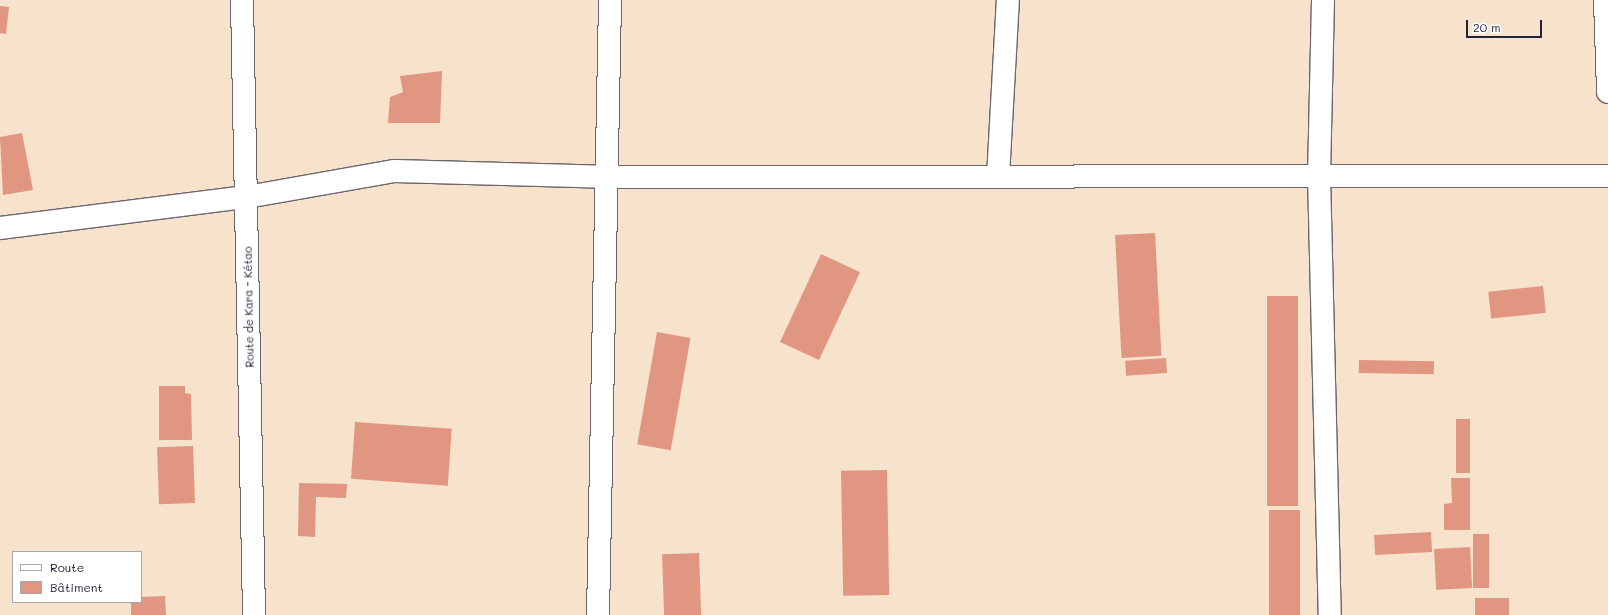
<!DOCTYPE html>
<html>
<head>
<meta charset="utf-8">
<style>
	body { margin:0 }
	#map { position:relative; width:1608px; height:615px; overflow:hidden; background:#f7e2cc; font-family:Mali,sans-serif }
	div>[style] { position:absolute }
	.building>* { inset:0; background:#e19682; transform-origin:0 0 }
	.roads { filter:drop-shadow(1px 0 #6d656e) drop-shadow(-1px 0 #6d656e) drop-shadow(0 1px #6d656e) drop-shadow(0 -1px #6d656e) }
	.street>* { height:22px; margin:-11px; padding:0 11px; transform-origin:11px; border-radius:11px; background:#fff }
	.primary>* { height:22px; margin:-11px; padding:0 11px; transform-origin:11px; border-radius:11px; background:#fff }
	span { translate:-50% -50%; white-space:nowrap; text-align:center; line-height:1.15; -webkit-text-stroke:3px #fff; paint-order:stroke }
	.street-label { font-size:11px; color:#22223b }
	.legend { position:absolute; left:12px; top:551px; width:130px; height:52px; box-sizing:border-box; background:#fff; border:1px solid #a7a7b1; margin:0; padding:5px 7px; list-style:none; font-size:12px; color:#22223b }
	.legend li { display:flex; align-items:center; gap:8px; height:20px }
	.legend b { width:20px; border:1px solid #a7a7b1 }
	.scale { position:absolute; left:1466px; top:20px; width:76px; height:18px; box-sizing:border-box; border:2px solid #22223b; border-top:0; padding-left:5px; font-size:12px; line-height:14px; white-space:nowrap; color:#22223b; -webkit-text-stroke:3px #fff; paint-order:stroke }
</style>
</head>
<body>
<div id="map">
	<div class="building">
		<i style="clip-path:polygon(0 6px,9px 7px,6px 34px,0 33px)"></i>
		<i style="clip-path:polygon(442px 71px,440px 123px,388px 123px,390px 97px,403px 92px,400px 76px)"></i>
		<i style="clip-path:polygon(22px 133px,33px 190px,3px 195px,0 137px)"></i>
		<i style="left:1155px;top:233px;width:123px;height:40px;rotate:87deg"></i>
		<i style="left:821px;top:254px;width:43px;height:97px;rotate:25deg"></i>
		<i style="left:1543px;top:286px;width:27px;height:55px;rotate:84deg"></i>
		<i style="left:1298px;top:296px;width:210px;height:31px;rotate:90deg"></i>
		<i style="left:657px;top:332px;width:34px;height:114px;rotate:10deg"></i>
		<i style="left:1166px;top:358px;width:15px;height:41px;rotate:86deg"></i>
		<i style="left:1359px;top:360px;width:75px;height:13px;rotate:1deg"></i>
		<i style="clip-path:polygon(159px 386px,185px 386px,185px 393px,191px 394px,192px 440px,159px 440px)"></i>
		<i style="left:1456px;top:419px;width:14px;height:54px"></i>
		<i style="left:355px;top:422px;width:97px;height:57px;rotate:4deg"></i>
		<i style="left:193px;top:446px;width:57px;height:36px;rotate:88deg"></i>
		<i style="left:887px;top:470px;width:125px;height:46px;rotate:89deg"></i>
		<i style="clip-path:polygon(1451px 478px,1470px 478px,1470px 530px,1444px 530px,1444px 504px,1452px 503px)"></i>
		<i style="clip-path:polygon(299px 483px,347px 484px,346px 498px,316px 497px,315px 537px,298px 536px)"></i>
		<i style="left:1269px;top:510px;width:31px;height:105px"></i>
		<i style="left:1431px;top:532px;width:20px;height:57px;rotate:87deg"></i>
		<i style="left:1473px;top:534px;width:16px;height:54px"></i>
		<i style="left:1470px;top:547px;width:41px;height:36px;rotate:87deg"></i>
		<i style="left:699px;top:553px;width:62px;height:37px;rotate:88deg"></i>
		<i style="clip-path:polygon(165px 596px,166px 615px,131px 615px,131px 602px,141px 602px,141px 597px)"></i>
		<i style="left:1475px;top:598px;width:34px;height:17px"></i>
	</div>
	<div class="roads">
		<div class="street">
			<i style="left:1323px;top:0;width:175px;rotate:91.3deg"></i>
			<i style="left:1319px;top:175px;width:440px;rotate:88.6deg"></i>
			<i style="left:1605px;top:0;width:92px;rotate:88.1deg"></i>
			<i style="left:998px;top:177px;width:177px;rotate:-86.8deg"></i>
			<i style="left:0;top:228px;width:249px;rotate:-7.2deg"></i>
			<i style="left:247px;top:197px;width:150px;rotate:-10deg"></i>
			<i style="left:395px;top:171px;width:209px;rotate:1.6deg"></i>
			<i style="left:604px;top:177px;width:1004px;rotate:-0.06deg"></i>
			<i style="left:598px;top:615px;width:615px;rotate:-88.88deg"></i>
		</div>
		<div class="primary">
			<i style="left:242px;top:0;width:615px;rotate:88.88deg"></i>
		</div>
	</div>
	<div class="street-label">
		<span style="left:249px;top:307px;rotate:-91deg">Route de Kara - Kétao</span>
	</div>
	<ul class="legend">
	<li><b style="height:5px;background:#fff"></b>Route</li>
	<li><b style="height:11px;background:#e19682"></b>Bâtiment</li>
	</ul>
	<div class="scale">20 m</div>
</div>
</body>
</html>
